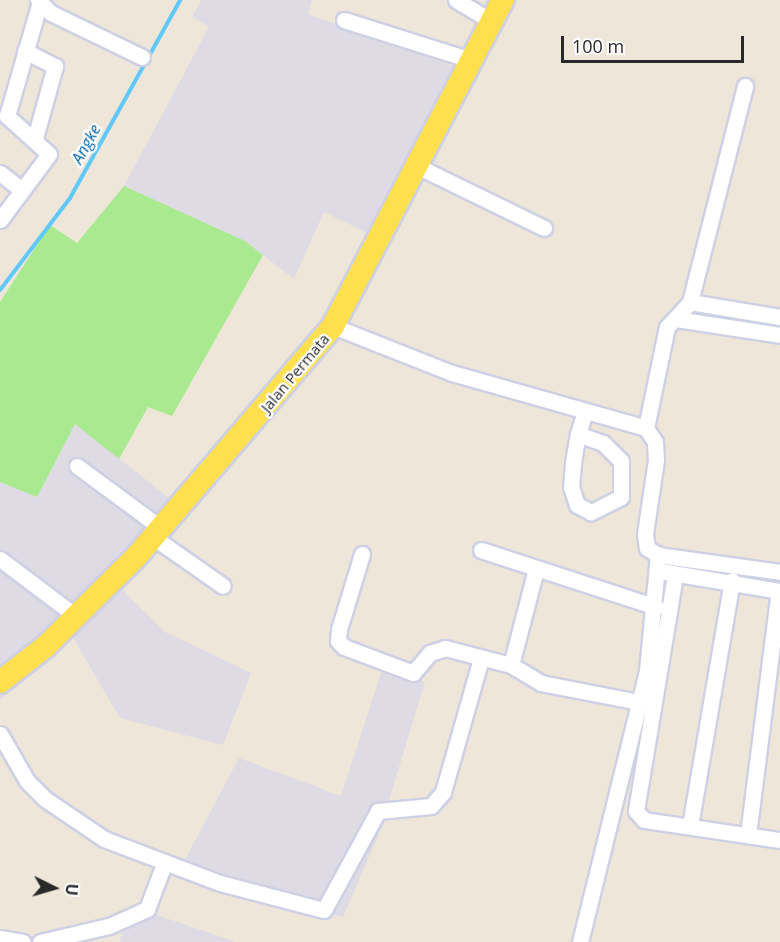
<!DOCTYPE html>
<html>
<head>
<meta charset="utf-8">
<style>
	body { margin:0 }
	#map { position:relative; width:780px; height:942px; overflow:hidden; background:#ede6d9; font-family:"Open Sans",sans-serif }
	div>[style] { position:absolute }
	.industrial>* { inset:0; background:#dedbe4 }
	.green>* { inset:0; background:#a9e990 }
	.stream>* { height:4px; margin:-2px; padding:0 2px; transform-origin:2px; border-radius:2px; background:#61c9fa }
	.roads { filter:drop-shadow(2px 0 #ced1e4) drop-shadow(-2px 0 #ced1e4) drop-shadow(0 2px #ced1e4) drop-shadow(0 -2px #ced1e4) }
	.minor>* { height:15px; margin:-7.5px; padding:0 7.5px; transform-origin:7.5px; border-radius:7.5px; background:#fff }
	.primary>* { height:22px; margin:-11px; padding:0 11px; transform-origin:11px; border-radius:11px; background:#fedf4d }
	span { translate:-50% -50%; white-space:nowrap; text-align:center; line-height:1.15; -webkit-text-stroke:4.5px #fff; paint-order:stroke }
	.street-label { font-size:15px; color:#292929 }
	.water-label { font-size:16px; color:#0063a6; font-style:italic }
	.north { position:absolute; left:24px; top:858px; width:60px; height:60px; -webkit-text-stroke:4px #fff; paint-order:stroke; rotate:95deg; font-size:16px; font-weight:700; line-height:24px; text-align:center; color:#292929 }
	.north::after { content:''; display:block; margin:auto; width:21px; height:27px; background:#292929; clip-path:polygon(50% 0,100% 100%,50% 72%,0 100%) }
	.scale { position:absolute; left:561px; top:36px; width:183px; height:27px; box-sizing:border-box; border:3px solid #292929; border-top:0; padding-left:8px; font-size:18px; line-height:21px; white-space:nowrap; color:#292929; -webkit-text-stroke:4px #fff; paint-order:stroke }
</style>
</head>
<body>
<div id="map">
	<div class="industrial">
		<i style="clip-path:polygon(201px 0,312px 0,308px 14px,461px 69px,380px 239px,324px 212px,294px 279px,245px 241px,124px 186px,209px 27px,192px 17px)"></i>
		<i style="clip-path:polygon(75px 424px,182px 508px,113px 581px,165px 632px,251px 673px,223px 745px,120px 718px,72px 636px,0 700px,0 482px,37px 497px)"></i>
		<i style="clip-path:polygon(383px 667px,425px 682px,378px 836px,343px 917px,181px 867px,239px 758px,341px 796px)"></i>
		<i style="clip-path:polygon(151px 913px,236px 942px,120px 942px,123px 924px)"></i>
	</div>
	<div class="green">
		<i style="clip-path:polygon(124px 186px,245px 241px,263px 255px,172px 416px,148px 407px,119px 459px,75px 424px,37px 497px,0 482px,0 302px,50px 225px,77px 243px)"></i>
	</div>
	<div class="stream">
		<i style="left:0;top:290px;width:116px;rotate:-52.7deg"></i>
		<i style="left:70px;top:198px;width:227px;rotate:-60.9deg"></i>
	</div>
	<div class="roads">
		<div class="minor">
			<i style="left:38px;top:0;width:18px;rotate:45deg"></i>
			<i style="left:51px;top:13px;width:101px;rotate:25.8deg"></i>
			<i style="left:456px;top:0;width:43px;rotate:30.7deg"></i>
			<i style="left:344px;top:20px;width:136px;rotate:17.5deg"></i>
			<i style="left:25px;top:51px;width:34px;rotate:27deg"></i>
			<i style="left:55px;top:66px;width:75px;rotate:105.5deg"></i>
			<i style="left:419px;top:167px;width:139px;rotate:26deg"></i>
			<i style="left:0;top:173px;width:28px;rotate:38deg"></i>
			<i style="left:0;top:220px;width:82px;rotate:-53.4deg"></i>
			<i style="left:49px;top:154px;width:57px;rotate:-137.9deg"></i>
			<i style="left:7px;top:116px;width:116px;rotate:-73.9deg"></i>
			<i style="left:690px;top:302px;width:91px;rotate:9.5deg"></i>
			<i style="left:676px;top:319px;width:105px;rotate:8.7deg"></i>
			<i style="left:333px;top:326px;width:128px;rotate:21.6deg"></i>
			<i style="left:452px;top:373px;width:202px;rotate:15.8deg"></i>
			<i style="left:646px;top:428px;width:17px;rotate:57deg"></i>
			<i style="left:655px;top:442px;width:18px;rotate:87deg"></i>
			<i style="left:656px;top:460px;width:75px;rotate:98.5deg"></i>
			<i style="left:645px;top:534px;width:14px;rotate:82deg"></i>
			<i style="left:647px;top:548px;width:13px;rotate:32deg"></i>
			<i style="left:658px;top:555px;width:123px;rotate:7.9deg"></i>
			<i style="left:646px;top:428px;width:103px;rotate:-78.3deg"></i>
			<i style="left:667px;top:327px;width:34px;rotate:-47deg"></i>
			<i style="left:690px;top:302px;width:223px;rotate:-75.7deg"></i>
			<i style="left:578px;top:434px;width:27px;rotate:20deg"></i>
			<i style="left:603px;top:443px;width:25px;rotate:45deg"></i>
			<i style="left:621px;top:461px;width:36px;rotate:90deg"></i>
			<i style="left:621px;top:497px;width:34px;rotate:153deg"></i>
			<i style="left:591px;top:512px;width:16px;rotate:-153deg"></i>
			<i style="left:577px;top:505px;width:19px;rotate:-108deg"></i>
			<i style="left:571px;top:487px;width:25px;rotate:-85deg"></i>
			<i style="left:573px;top:462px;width:28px;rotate:-80deg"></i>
			<i style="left:578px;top:434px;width:21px;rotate:-73deg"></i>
			<i style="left:77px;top:466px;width:104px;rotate:36.4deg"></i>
			<i style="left:153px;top:537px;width:85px;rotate:35deg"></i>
			<i style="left:481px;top:550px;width:184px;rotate:18deg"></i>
			<i style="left:362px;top:554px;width:78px;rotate:107deg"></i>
			<i style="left:339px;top:629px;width:12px;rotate:95deg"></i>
			<i style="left:338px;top:641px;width:8px;rotate:45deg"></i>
			<i style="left:344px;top:647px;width:74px;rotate:20.6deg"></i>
			<i style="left:413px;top:673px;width:26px;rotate:-50deg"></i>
			<i style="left:430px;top:653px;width:16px;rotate:-18deg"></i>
			<i style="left:445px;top:648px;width:68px;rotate:14.4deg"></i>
			<i style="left:0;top:559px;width:96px;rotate:37deg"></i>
			<i style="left:536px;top:569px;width:99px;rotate:104.6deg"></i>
			<i style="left:511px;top:665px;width:35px;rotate:31deg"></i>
			<i style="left:541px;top:683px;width:100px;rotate:11deg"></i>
			<i style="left:666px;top:572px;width:116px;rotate:9.5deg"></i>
			<i style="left:675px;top:575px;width:239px;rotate:99.4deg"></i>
			<i style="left:636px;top:811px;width:12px;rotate:48deg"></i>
			<i style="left:644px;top:820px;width:137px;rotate:8.4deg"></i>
			<i style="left:0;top:734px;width:54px;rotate:60.1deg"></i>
			<i style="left:27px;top:781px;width:25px;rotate:45deg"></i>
			<i style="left:45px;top:799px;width:71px;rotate:34.1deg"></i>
			<i style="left:104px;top:839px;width:124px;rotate:20.8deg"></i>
			<i style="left:220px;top:883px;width:107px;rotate:14.6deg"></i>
			<i style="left:324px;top:910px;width:113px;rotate:-61.4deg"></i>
			<i style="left:378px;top:811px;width:53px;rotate:-5.4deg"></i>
			<i style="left:431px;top:806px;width:18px;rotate:-49deg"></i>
			<i style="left:443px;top:792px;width:138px;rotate:-74.1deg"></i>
			<i style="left:690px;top:826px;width:249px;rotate:-80.3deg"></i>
			<i style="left:748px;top:835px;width:246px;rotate:-82.8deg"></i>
			<i style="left:0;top:938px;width:23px;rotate:10deg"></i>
			<i style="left:40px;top:942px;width:71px;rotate:-13.1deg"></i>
			<i style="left:109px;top:926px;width:42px;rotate:-24.1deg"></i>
			<i style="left:147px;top:909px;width:48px;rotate:-69.3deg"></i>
			<i style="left:580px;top:942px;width:279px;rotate:-76.1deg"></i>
			<i style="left:647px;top:671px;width:117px;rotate:-84.6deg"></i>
		</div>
		<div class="primary">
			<i style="left:0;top:682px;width:58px;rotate:-38deg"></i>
			<i style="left:46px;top:646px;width:127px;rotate:-44.7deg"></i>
			<i style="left:136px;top:557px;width:304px;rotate:-49.5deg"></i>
			<i style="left:333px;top:326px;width:368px;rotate:-62.5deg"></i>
		</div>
	</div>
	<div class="street-label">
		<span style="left:295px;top:373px;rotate:-50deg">Jalan Permata</span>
	</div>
	<div class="water-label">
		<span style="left:86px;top:144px;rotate:-61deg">Angke</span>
	</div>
	<div class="north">U</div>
	<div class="scale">100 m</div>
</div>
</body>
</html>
